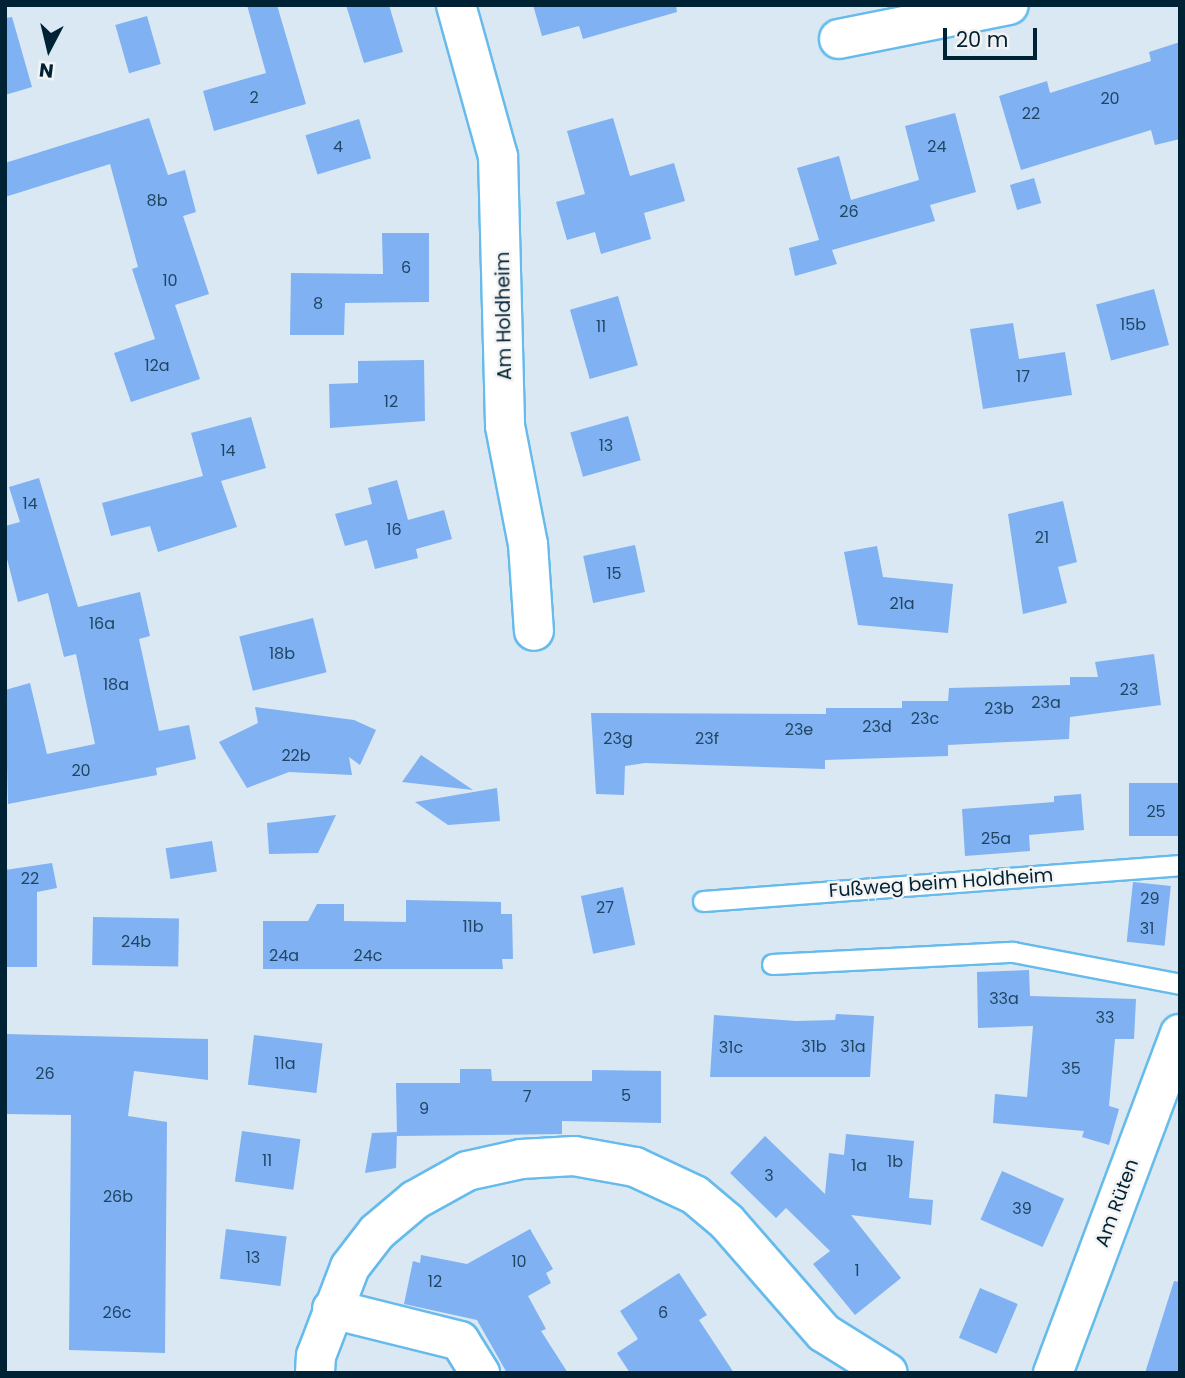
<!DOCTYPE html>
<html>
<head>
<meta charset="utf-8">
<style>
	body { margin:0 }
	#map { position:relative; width:1185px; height:1378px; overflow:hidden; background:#d9e8f2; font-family:Poppins,sans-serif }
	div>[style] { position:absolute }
	.building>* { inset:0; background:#80b1f2; transform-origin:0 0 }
	.roads { filter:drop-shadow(2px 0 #66bbec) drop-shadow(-2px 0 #66bbec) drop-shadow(0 2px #66bbec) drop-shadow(0 -2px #66bbec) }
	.lane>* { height:19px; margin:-9.5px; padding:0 9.5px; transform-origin:9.5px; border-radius:9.5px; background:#fff }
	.street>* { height:38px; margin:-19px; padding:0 19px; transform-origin:19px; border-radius:19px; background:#fff }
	span { translate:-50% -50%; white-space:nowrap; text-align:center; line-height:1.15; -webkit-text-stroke:5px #f3f3f3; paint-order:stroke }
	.number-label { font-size:16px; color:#204664 }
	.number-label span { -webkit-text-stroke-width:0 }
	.street-label { font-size:19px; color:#002235 }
	.frame { position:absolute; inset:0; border:7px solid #002235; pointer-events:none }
	.north { position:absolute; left:14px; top:14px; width:70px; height:70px; -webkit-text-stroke:5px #f3f3f3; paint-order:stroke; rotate:187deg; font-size:19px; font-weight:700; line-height:28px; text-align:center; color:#002235 }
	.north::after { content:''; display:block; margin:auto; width:24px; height:32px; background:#002235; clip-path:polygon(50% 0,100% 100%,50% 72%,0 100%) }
	.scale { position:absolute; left:943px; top:28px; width:94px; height:32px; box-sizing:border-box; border:4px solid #002235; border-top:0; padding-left:9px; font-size:21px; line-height:24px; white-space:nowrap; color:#002235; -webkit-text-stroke:5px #f3f3f3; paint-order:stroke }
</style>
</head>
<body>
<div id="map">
	<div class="building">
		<i style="clip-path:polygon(247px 5px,277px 5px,306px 104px,214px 131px,203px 91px,266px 73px)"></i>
		<i style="clip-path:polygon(346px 5px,389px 5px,403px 52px,364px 63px)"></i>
		<i style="clip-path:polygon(533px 5px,676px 5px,677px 12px,583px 39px,579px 26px,542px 36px)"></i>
		<i style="left:147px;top:16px;width:50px;height:33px;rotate:74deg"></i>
		<i style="clip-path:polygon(12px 17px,32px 87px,5px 95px,5px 18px)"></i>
		<i style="clip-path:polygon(1180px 42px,1180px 139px,1155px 145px,1151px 130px,1021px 170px,999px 96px,1047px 81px,1050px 93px,1151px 61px,1149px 52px)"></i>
		<i style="clip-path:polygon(955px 113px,976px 192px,930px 205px,935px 221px,832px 250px,837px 264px,795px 276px,789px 248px,819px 240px,797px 168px,839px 156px,851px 200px,919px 180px,905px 126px)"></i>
		<i style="clip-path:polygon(149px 118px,168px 175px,185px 170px,196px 212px,183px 216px,209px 294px,175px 305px,200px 379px,131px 402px,114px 353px,155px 339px,132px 269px,138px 267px,110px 164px,5px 197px,5px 163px)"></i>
		<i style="clip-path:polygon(613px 118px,630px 176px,674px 163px,685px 201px,644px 213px,651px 239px,601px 254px,595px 232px,567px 240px,556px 202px,585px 194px,567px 131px)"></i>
		<i style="left:359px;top:119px;width:41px;height:56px;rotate:73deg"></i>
		<i style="left:1034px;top:178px;width:26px;height:25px;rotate:74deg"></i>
		<i style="clip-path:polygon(382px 233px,429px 233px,429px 302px,345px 303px,344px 335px,290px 335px,291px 273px,383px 274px)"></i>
		<i style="left:1154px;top:289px;width:58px;height:60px;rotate:75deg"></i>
		<i style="left:618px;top:296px;width:72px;height:50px;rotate:74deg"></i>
		<i style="clip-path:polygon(1013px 323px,1019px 359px,1065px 352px,1072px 395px,983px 409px,970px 329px)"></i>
		<i style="clip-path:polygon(424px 360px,425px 421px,330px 428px,329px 384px,358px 383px,358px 361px)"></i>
		<i style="left:628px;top:416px;width:46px;height:60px;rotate:74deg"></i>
		<i style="clip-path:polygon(251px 417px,266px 468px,221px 481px,237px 527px,158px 552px,150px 526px,111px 536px,102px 503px,203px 476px,191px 433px)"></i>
		<i style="clip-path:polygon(39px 478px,78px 607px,140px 592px,150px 636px,139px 639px,159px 731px,189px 725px,196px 759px,156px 768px,157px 775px,8px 804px,5px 690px,30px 683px,47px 754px,95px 744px,76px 654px,64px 657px,48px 593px,18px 602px,5px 551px,5px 526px,20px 522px,9px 487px)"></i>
		<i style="clip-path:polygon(397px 480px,408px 520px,444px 510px,452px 539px,416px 549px,418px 558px,375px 569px,367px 540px,345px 546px,335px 514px,372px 504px,368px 488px)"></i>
		<i style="clip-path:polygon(1063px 501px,1077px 562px,1058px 567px,1067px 603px,1023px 614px,1008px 514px)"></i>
		<i style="left:635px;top:545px;width:48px;height:53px;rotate:78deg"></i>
		<i style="clip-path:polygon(877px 546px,883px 577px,953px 584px,948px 633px,858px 625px,844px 552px)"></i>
		<i style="left:313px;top:618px;width:56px;height:76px;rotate:76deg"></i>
		<i style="clip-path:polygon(1154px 654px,1161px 705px,1070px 717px,1069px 739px,948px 745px,948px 756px,825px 760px,825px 769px,645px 763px,625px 766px,624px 795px,596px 794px,591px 713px,826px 714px,826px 708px,902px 708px,902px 701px,948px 701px,949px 688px,1070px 685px,1070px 677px,1098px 677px,1095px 662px)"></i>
		<i style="clip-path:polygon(255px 707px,354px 720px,376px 730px,360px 765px,349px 757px,352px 775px,289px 772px,247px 788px,219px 742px,258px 723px)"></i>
		<i style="clip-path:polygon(421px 755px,473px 790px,402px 782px)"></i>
		<i style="left:1180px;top:783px;width:53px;height:51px;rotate:90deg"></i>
		<i style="clip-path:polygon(497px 788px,500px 821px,448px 825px,415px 802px)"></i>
		<i style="clip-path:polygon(1081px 794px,1084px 830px,1029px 835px,1030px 851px,965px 856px,962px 809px,1054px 802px,1054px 796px)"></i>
		<i style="clip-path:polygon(336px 815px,318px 853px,269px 854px,267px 823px)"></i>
		<i style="left:212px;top:841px;width:31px;height:47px;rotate:81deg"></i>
		<i style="clip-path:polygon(52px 863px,57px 888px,37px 892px,37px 967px,5px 967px,5px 870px)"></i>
		<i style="left:1133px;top:882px;width:38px;height:60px;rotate:6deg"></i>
		<i style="left:623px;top:887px;width:59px;height:43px;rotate:78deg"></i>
		<i style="clip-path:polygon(406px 900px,501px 902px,501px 914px,512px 914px,513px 959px,502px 959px,503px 969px,263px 969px,263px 921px,308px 921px,317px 904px,344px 904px,344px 921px,406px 922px)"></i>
		<i style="left:93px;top:917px;width:86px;height:48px;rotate:1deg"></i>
		<i style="clip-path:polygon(1029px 970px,1030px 996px,1136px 999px,1134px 1039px,1115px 1039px,1109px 1106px,1119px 1109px,1109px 1145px,1082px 1137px,1084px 1131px,993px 1123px,995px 1094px,1027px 1097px,1033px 1026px,978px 1028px,977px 972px)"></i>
		<i style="clip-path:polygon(836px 1014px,874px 1016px,870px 1077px,710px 1077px,714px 1015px,796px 1021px,835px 1020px)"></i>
		<i style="clip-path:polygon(5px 1034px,208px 1039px,208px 1080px,134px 1071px,128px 1116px,167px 1122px,165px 1353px,69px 1350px,71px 1115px,5px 1114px)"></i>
		<i style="left:254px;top:1035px;width:69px;height:50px;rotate:7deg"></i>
		<i style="clip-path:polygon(460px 1069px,491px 1069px,492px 1081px,592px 1081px,592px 1070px,661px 1071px,661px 1123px,562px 1121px,562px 1134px,397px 1136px,396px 1083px,460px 1083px)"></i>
		<i style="left:242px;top:1131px;width:59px;height:51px;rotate:8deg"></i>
		<i style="clip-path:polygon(397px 1132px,396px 1168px,365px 1173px,372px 1133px)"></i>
		<i style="clip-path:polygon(846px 1134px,914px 1141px,909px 1198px,933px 1200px,931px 1225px,851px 1215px,901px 1278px,855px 1315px,813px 1264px,830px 1251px,786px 1208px,776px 1218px,730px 1173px,765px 1136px,825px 1194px,829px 1153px,844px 1155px)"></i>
		<i style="left:1002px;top:1171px;width:68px;height:53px;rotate:24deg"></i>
		<i style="left:226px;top:1229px;width:61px;height:50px;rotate:7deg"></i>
		<i style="clip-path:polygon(530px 1229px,553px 1269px,546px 1273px,551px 1283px,528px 1296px,546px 1329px,541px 1331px,568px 1373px,507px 1373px,477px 1320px,404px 1304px,413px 1261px,420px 1263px,421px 1255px,467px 1264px)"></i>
		<i style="clip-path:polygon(679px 1273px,707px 1315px,699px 1320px,734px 1373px,630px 1373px,617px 1353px,638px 1339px,620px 1311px)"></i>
		<i style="clip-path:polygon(1174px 1281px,1180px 1282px,1180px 1373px,1145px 1373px)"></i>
		<i style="left:980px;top:1288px;width:41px;height:54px;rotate:23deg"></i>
	</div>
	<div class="roads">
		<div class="lane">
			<i style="left:703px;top:901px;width:478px;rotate:-4.3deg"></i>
			<i style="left:772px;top:964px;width:241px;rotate:-2.9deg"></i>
			<i style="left:1013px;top:952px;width:170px;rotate:10.8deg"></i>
		</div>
		<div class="street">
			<i style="left:456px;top:5px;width:157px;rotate:74.5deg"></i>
			<i style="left:498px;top:156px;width:270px;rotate:88.5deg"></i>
			<i style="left:505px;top:426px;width:120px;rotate:79deg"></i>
			<i style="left:528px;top:544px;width:87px;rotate:86.1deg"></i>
			<i style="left:839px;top:39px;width:173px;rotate:-11.3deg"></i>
			<i style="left:332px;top:1309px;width:132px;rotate:14deg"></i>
			<i style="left:460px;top:1341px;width:38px;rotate:58deg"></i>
			<i style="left:315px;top:1373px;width:17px;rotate:-87deg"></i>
			<i style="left:316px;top:1356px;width:95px;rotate:-69.1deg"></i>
			<i style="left:350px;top:1267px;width:44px;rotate:-52.4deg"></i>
			<i style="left:377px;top:1232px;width:50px;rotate:-40.1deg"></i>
			<i style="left:415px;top:1200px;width:60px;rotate:-29.1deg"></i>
			<i style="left:467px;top:1171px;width:55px;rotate:-12.5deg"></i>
			<i style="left:521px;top:1159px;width:53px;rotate:-3.2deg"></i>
			<i style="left:574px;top:1156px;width:62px;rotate:10.2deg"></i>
			<i style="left:635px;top:1167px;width:66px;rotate:25deg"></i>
			<i style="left:695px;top:1195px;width:42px;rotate:40.2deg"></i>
			<i style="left:727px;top:1222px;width:147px;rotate:48.9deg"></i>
			<i style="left:824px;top:1333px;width:75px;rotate:32deg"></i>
			<i style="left:1053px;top:1373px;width:362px;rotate:-69.5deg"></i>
		</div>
	</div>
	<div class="number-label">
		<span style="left:254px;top:98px">2</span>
		<span style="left:1110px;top:99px">20</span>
		<span style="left:1031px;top:114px">22</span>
		<span style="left:338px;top:147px">4</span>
		<span style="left:937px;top:147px">24</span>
		<span style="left:157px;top:201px">8b</span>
		<span style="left:849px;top:212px">26</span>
		<span style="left:406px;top:268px">6</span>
		<span style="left:170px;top:281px">10</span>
		<span style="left:318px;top:304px">8</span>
		<span style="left:1133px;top:325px">15b</span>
		<span style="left:601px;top:327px">11</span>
		<span style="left:157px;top:366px">12a</span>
		<span style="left:1023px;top:377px">17</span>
		<span style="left:391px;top:402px">12</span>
		<span style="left:606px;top:446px">13</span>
		<span style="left:228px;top:451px">14</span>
		<span style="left:30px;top:504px">14</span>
		<span style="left:394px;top:530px">16</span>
		<span style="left:1042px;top:538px">21</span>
		<span style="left:614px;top:574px">15</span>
		<span style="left:902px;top:604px">21a</span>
		<span style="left:102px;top:624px">16a</span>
		<span style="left:282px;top:654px">18b</span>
		<span style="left:116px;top:685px">18a</span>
		<span style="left:1129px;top:690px">23</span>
		<span style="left:1046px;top:703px">23a</span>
		<span style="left:999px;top:709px">23b</span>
		<span style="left:925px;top:719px">23c</span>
		<span style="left:877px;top:727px">23d</span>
		<span style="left:799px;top:730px">23e</span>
		<span style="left:618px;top:739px">23g</span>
		<span style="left:707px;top:739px">23f</span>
		<span style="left:296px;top:756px">22b</span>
		<span style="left:81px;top:771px">20</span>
		<span style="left:1156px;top:812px">25</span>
		<span style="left:996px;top:839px">25a</span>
		<span style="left:30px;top:879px">22</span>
		<span style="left:1150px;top:899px">29</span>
		<span style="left:605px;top:908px">27</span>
		<span style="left:473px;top:927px">11b</span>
		<span style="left:1147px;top:929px">31</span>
		<span style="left:136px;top:942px">24b</span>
		<span style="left:284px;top:956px">24a</span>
		<span style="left:368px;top:956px">24c</span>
		<span style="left:1004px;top:999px">33a</span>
		<span style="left:1105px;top:1018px">33</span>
		<span style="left:814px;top:1047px">31b</span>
		<span style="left:853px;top:1047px">31a</span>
		<span style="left:731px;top:1048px">31c</span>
		<span style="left:285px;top:1064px">11a</span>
		<span style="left:1071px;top:1069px">35</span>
		<span style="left:45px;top:1074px">26</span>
		<span style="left:626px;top:1096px">5</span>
		<span style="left:527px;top:1097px">7</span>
		<span style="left:424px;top:1109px">9</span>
		<span style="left:267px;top:1161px">11</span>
		<span style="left:895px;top:1162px">1b</span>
		<span style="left:859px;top:1166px">1a</span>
		<span style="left:769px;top:1176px">3</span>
		<span style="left:118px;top:1197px">26b</span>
		<span style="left:1022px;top:1209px">39</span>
		<span style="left:253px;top:1258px">13</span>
		<span style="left:519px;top:1262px">10</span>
		<span style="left:857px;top:1271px">1</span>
		<span style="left:435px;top:1282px">12</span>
		<span style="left:117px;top:1313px">26c</span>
		<span style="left:663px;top:1313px">6</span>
	</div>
	<div class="street-label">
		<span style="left:504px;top:316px;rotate:-91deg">Am Holdheim</span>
		<span style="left:941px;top:883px;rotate:-4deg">Fußweg beim Holdheim</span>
		<span style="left:1117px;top:1203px;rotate:-70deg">Am Rüten</span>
	</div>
	<div class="frame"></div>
	<div class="north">N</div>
	<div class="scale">20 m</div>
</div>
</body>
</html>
